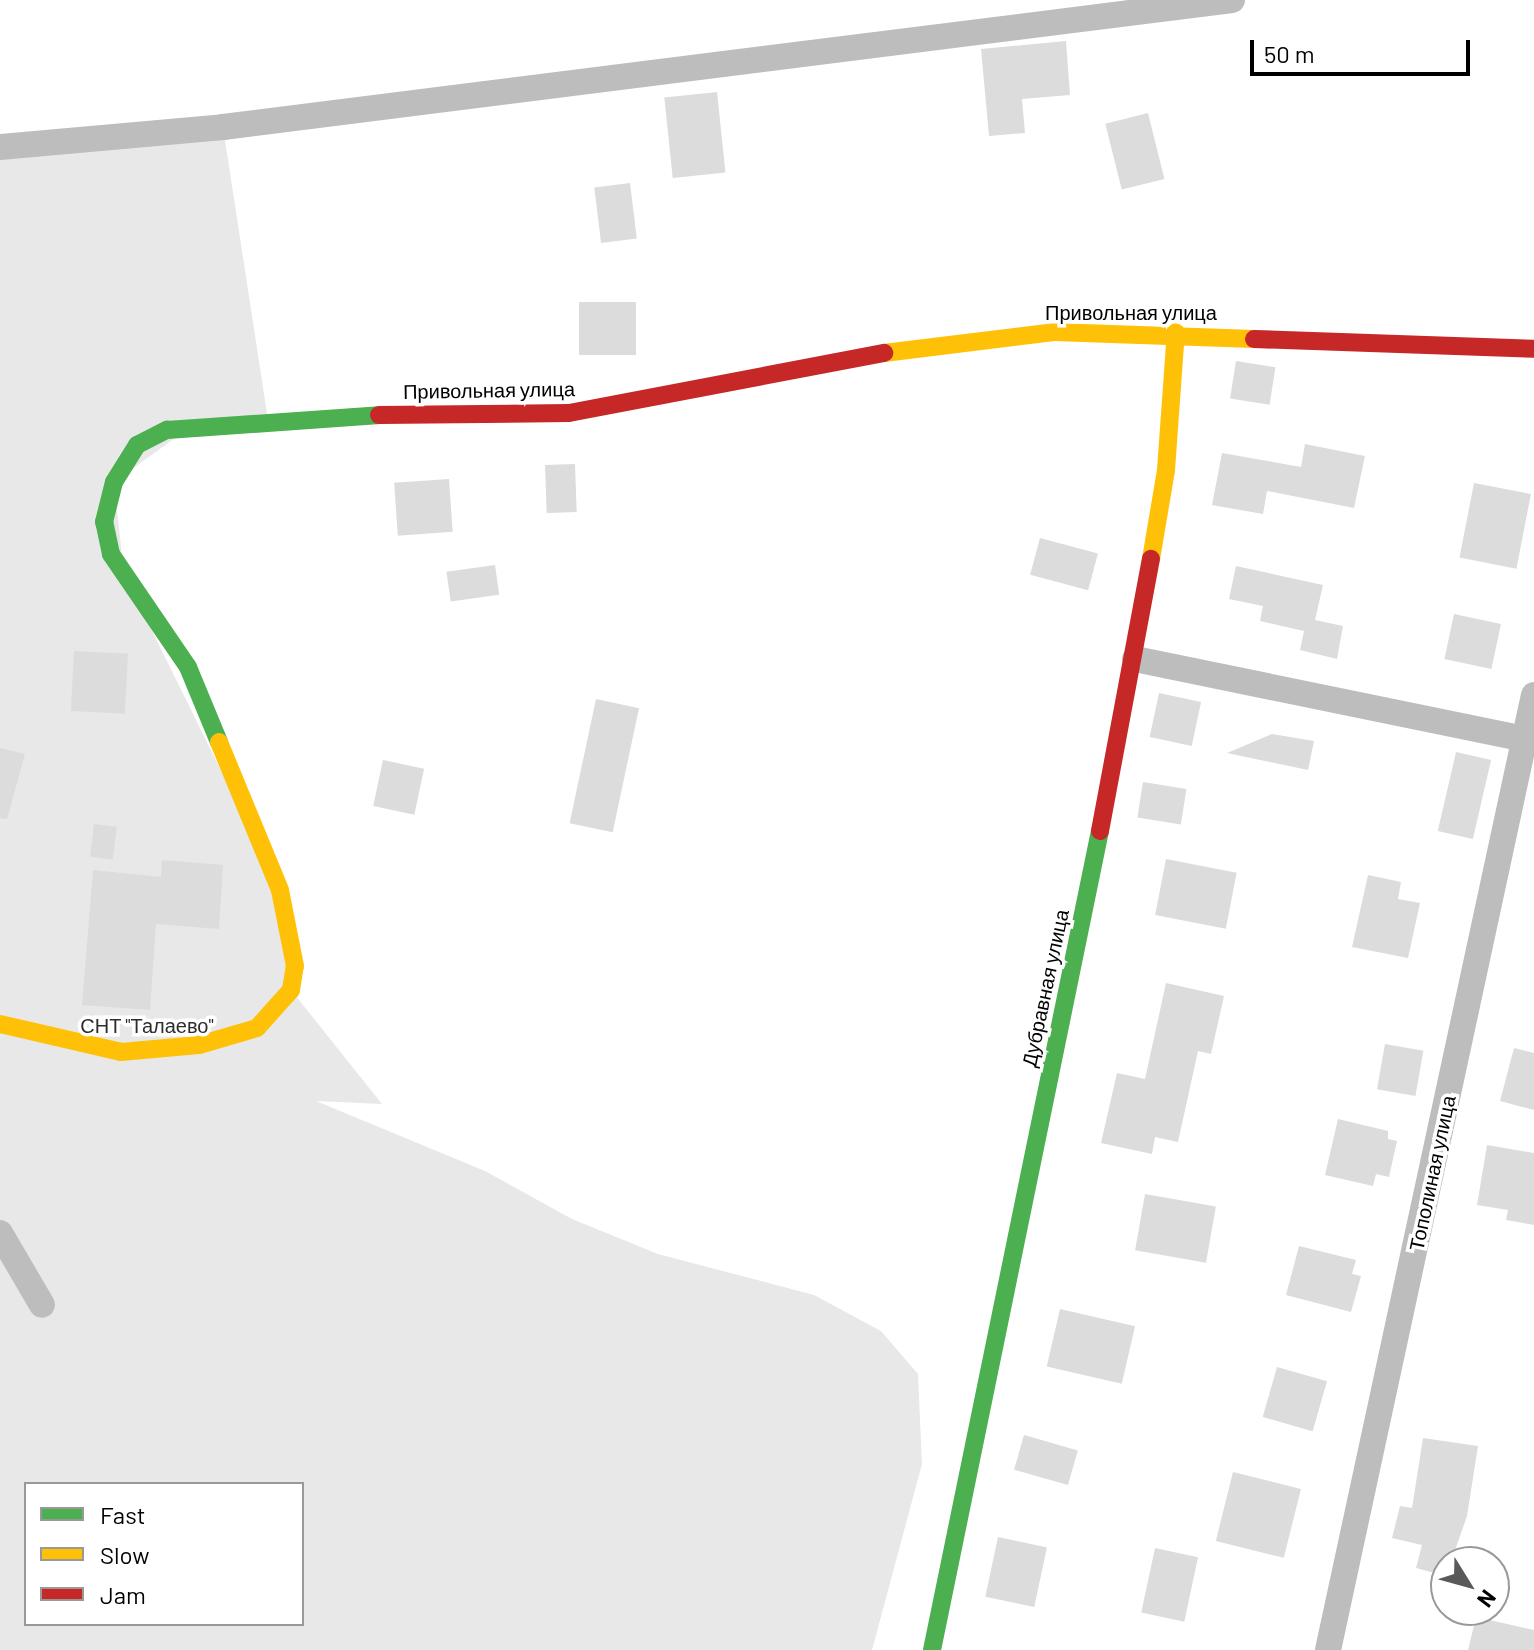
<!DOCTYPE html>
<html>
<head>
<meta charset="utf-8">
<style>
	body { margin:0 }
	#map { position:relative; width:1534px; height:1650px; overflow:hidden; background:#fff; font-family:Barlow,sans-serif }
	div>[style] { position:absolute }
	.green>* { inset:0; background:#e8e8e8 }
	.building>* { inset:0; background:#dcdcdc; transform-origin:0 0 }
	.street>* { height:26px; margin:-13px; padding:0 13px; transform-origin:13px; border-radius:13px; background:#bdbdbd }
	.fast>* { height:18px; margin:-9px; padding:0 9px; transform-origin:9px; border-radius:9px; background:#4caf50 }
	.slow>* { height:18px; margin:-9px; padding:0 9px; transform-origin:9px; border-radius:9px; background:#ffc107 }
	.jam>* { height:18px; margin:-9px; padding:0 9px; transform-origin:9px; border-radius:9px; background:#c62828 }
	span { translate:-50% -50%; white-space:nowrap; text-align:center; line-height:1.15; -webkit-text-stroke:7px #fff; paint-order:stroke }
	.street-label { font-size:20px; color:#000 }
	.park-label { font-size:20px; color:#2d2d2d }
	.legend { position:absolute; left:24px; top:1482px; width:280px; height:144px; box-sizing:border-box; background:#fff; border:2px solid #999; margin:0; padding:10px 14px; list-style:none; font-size:24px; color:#000 }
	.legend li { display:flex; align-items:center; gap:16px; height:40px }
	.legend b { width:40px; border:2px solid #999 }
	.north { position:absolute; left:1430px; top:1546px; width:80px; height:80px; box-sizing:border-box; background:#fff; border:2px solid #999; border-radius:50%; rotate:127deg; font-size:22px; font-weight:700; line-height:32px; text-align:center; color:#000 }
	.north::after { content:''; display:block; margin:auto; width:28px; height:36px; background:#595959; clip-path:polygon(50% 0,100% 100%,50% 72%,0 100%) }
	.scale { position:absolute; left:1250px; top:40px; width:220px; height:36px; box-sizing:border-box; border:4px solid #000; border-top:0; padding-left:10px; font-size:24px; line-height:28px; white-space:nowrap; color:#000; -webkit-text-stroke:6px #fff; paint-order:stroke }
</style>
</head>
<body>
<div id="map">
	<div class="green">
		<i style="clip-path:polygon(evenodd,223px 127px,268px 420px,196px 423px,114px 482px,124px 574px,280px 890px,291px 990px,382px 1104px,316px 1101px,485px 1171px,572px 1219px,658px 1254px,814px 1295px,881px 1331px,918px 1374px,922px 1464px,872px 1650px,0 1650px,0 147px,223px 127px,26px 1484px,302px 1484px,302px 1624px,26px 1624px,26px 1484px)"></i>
	</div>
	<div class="building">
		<i style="clip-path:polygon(1066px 41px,1070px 95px,1022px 99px,1025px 133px,989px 136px,981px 49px)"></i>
		<i style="left:717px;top:92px;width:81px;height:53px;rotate:84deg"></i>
		<i style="left:1148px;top:113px;width:68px;height:44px;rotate:76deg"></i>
		<i style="left:630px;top:183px;width:56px;height:36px;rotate:83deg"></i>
		<i style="left:636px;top:302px;width:53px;height:57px;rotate:90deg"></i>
		<i style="left:1236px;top:361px;width:40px;height:38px;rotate:9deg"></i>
		<i style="clip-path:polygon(1305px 444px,1365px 456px,1354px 508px,1267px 491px,1263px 514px,1212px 505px,1222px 453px,1301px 467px)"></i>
		<i style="left:575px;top:464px;width:48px;height:30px;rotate:88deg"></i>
		<i style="left:449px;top:479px;width:53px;height:55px;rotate:86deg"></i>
		<i style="left:1474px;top:483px;width:58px;height:76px;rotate:11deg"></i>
		<i style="left:1040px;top:538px;width:60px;height:38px;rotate:15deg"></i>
		<i style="left:495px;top:565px;width:30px;height:49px;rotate:82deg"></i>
		<i style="clip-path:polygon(1236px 566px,1323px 585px,1315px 620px,1343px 626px,1337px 659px,1300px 650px,1304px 631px,1260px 621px,1263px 606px,1229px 599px)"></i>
		<i style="left:1454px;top:614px;width:48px;height:46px;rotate:12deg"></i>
		<i style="left:74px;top:651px;width:54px;height:60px;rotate:3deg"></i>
		<i style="left:1159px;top:693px;width:43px;height:45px;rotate:12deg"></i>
		<i style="left:596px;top:699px;width:44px;height:127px;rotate:12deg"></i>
		<i style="clip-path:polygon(1272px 734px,1314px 741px,1308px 770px,1227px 753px)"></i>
		<i style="clip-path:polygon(0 748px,25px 754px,7px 819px,0 818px)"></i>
		<i style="left:1456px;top:752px;width:36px;height:81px;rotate:13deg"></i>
		<i style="left:383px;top:760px;width:42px;height:47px;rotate:12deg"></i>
		<i style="left:1143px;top:782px;width:44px;height:36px;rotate:9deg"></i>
		<i style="left:94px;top:824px;width:23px;height:33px;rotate:7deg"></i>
		<i style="left:1166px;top:859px;width:72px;height:57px;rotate:11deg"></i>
		<i style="clip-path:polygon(162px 860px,223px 865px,219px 929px,156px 924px,150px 1010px,82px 1005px,93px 870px,161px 877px)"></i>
		<i style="clip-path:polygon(1368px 875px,1401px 882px,1398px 899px,1420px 903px,1408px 958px,1352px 947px)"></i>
		<i style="clip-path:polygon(1166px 983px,1224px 996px,1211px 1054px,1198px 1051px,1178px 1142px,1155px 1137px,1152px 1154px,1101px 1143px,1117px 1073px,1145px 1079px)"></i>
		<i style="left:1385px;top:1044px;width:39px;height:46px;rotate:10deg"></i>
		<i style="clip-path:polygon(1514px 1048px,1534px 1053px,1534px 1110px,1500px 1101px)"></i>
		<i style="clip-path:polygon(1338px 1119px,1388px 1131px,1388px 1139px,1397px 1141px,1389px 1177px,1376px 1174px,1373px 1186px,1325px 1175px)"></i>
		<i style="clip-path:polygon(1487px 1145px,1534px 1153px,1534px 1225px,1506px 1220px,1508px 1210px,1477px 1205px)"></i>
		<i style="left:1145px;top:1194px;width:72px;height:57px;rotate:10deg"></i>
		<i style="clip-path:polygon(1299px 1246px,1356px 1260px,1352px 1274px,1361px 1276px,1351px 1312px,1286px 1295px)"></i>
		<i style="left:1060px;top:1309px;width:77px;height:59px;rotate:13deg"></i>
		<i style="left:1277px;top:1367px;width:52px;height:52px;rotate:16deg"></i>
		<i style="left:1024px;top:1435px;width:56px;height:36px;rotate:16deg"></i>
		<i style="clip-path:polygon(1423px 1438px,1478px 1446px,1467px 1516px,1446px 1576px,1416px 1568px,1422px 1545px,1392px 1538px,1400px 1506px,1412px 1508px)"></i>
		<i style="left:1233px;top:1472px;width:70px;height:71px;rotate:14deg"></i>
		<i style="left:998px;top:1537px;width:50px;height:61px;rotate:12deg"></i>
		<i style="left:1155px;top:1548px;width:44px;height:66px;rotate:12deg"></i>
		<i style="clip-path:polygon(1476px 1617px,1534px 1630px,1534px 1650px,1468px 1650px)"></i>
	</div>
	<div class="street">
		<i style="left:0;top:147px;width:224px;rotate:-5.1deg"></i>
		<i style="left:223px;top:127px;width:1017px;rotate:-7.17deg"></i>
		<i style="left:1135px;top:659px;width:407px;rotate:11.6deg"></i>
		<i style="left:0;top:1233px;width:83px;rotate:59.7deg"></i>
		<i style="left:1328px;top:1650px;width:977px;rotate:-77.83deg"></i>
	</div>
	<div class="fast">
		<i style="left:219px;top:742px;width:81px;rotate:-112.5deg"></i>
		<i style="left:188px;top:667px;width:137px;rotate:-124.3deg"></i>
		<i style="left:111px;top:554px;width:33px;rotate:-102deg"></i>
		<i style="left:104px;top:522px;width:41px;rotate:-76deg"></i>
		<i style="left:114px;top:482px;width:44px;rotate:-58.1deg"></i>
		<i style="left:137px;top:445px;width:34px;rotate:-27deg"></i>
		<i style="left:167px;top:430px;width:213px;rotate:-4deg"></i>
		<i style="left:932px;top:1650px;width:836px;rotate:-78.41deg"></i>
	</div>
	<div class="slow">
		<i style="left:884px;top:353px;width:171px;rotate:-7deg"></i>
		<i style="left:1054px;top:332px;width:200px;rotate:2deg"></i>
		<i style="left:1151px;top:559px;width:90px;rotate:-80.4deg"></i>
		<i style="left:1166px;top:470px;width:138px;rotate:-85.9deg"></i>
		<i style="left:0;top:1024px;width:124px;rotate:13deg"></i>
		<i style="left:121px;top:1052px;width:78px;rotate:-5.1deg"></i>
		<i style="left:199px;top:1045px;width:60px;rotate:-16.3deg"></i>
		<i style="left:257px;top:1028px;width:51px;rotate:-48.2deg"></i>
		<i style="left:291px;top:990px;width:24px;rotate:-81deg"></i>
		<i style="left:295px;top:966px;width:77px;rotate:-101.2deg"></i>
		<i style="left:280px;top:890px;width:160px;rotate:-112.4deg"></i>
	</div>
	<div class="jam">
		<i style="left:1254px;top:339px;width:280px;rotate:2deg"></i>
		<i style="left:379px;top:415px;width:190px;rotate:-0.6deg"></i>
		<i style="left:569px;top:413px;width:321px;rotate:-10.8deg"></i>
		<i style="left:1100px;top:831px;width:277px;rotate:-79.4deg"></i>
	</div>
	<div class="street-label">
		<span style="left:1131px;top:312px">Привольная улица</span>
		<span style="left:489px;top:390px;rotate:-1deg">Привольная улица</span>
		<span style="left:1045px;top:988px;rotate:-78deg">Дубравная улица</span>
		<span style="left:1432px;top:1173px;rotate:-78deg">Тополиная улица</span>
	</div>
	<div class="park-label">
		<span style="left:147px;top:1025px">СНТ "Талаево"</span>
	</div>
	<ul class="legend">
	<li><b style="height:10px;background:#4caf50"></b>Fast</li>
	<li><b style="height:10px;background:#ffc107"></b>Slow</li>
	<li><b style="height:10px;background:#c62828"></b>Jam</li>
	</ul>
	<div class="north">N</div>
	<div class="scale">50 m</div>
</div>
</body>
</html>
